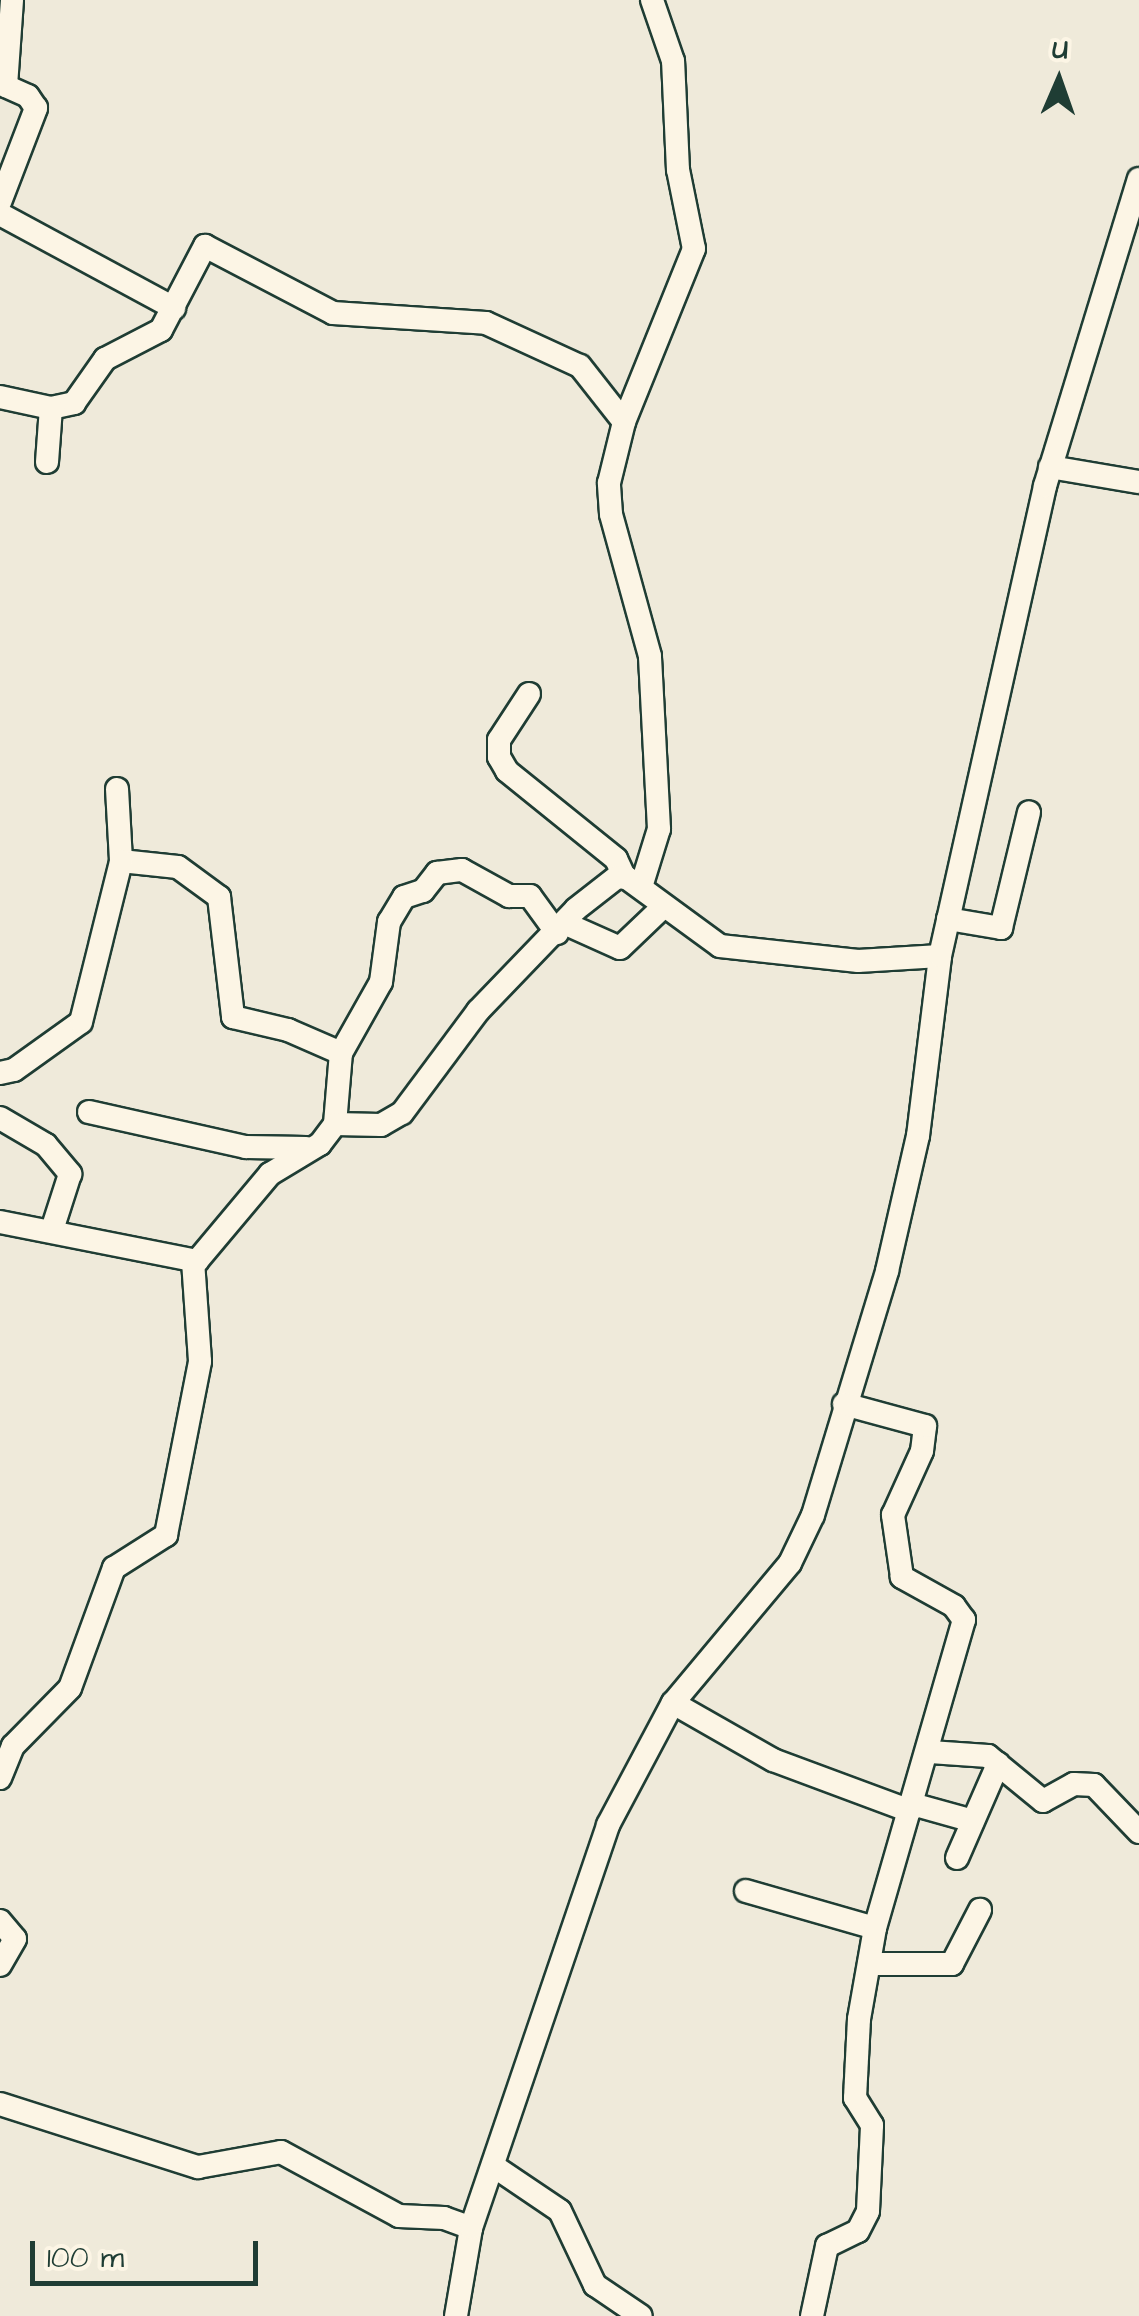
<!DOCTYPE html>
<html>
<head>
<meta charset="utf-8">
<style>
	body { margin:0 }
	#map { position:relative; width:1139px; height:2316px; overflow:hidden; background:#efeada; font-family:"Architects Daughter",sans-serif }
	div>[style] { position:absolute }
	.roads { filter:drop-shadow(2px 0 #1f3d34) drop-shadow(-2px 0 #1f3d34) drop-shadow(0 2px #1f3d34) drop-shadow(0 -2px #1f3d34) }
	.minor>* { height:22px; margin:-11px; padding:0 11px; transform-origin:11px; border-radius:11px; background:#fcf5e5 }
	span { translate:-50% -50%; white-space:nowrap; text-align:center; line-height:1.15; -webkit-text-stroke:10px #fcf5e5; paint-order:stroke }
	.north { position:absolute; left:1009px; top:30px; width:100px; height:100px; -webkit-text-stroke:8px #fcf5e5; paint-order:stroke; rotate:2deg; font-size:28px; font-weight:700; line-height:40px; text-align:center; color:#1f3d34 }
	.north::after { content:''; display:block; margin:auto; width:35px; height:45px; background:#1f3d34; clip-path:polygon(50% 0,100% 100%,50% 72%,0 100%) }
	.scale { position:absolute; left:30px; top:2241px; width:228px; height:45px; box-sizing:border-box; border:5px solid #1f3d34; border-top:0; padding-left:12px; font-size:30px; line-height:35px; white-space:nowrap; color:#1f3d34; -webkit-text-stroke:8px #fcf5e5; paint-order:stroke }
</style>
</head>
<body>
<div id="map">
	<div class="roads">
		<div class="minor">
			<i style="left:0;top:202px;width:101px;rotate:-69deg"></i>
			<i style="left:36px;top:108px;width:14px;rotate:-124deg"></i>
			<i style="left:28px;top:96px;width:24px;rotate:-156deg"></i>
			<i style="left:6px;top:86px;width:86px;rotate:-86deg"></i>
			<i style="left:0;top:214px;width:198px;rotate:28.4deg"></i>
			<i style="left:0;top:397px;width:52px;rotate:12.2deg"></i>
			<i style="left:51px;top:408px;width:24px;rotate:-12deg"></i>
			<i style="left:74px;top:403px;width:54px;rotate:-54.8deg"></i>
			<i style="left:105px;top:359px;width:63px;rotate:-27.4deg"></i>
			<i style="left:161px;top:330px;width:95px;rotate:-62.4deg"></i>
			<i style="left:205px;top:246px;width:144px;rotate:27.6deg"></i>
			<i style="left:333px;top:313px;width:153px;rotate:3.7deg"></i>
			<i style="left:486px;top:323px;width:103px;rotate:24.6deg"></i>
			<i style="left:580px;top:366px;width:71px;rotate:51.8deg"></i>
			<i style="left:47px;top:462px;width:54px;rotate:-85.8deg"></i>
			<i style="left:1050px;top:467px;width:90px;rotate:9.6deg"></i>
			<i style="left:529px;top:694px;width:55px;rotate:123.1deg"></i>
			<i style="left:499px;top:740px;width:17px;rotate:90deg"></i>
			<i style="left:499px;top:757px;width:16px;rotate:60deg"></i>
			<i style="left:507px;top:771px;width:140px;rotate:38.9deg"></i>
			<i style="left:616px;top:859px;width:19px;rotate:65deg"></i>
			<i style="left:117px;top:789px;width:72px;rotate:86.8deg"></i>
			<i style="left:121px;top:861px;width:57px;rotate:6deg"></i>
			<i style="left:178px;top:867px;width:51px;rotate:36.2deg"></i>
			<i style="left:219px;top:897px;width:121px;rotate:83.3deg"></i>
			<i style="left:233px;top:1017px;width:57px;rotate:13.3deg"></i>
			<i style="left:288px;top:1030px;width:58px;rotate:23.5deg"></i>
			<i style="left:641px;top:887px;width:61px;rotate:-72.8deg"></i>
			<i style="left:659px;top:829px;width:173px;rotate:-93deg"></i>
			<i style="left:650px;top:656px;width:147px;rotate:-105.4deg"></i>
			<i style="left:611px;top:514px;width:31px;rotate:-94deg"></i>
			<i style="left:609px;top:483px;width:63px;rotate:-76.2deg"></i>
			<i style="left:624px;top:422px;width:187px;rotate:-68deg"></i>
			<i style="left:694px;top:249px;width:81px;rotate:-101.4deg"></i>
			<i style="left:678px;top:170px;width:109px;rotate:-92.6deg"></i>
			<i style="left:673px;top:61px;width:65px;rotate:-109deg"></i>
			<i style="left:948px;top:919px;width:54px;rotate:9.6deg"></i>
			<i style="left:1001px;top:928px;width:119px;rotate:-76.4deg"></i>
			<i style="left:564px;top:923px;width:61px;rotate:24.1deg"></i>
			<i style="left:620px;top:948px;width:61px;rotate:-43.7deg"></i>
			<i style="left:0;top:1073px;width:14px;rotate:-12deg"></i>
			<i style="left:14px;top:1070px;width:82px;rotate:-35.6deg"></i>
			<i style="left:81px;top:1022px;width:166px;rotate:-76deg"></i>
			<i style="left:89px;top:1112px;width:161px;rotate:12.6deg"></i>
			<i style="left:246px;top:1147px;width:60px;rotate:1deg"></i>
			<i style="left:0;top:1118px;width:53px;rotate:30.4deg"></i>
			<i style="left:46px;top:1145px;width:38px;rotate:50deg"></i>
			<i style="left:70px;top:1174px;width:59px;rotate:107.8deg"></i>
			<i style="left:335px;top:1124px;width:71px;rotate:-85.2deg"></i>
			<i style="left:341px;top:1053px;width:81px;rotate:-60.6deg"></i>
			<i style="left:381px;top:982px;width:61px;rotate:-82.4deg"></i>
			<i style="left:389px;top:922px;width:29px;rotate:-59deg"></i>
			<i style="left:404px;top:897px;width:20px;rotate:-18deg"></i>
			<i style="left:423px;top:891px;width:23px;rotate:-52deg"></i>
			<i style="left:437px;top:873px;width:25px;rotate:-7deg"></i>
			<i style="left:462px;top:870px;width:54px;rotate:29deg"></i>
			<i style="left:509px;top:896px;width:21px"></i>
			<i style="left:530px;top:896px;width:46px;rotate:53.9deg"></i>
			<i style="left:0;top:1222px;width:201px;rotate:11.2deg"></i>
			<i style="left:197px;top:1261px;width:114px;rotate:-50deg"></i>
			<i style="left:270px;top:1174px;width:58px;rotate:-31deg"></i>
			<i style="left:320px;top:1144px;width:25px;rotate:-53deg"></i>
			<i style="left:335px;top:1124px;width:46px;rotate:1.2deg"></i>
			<i style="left:381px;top:1125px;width:24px;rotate:-30deg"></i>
			<i style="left:402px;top:1113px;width:127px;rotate:-53.3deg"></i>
			<i style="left:478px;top:1011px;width:141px;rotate:-46.1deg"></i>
			<i style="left:576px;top:909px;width:52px;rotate:-38deg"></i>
			<i style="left:617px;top:877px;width:10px;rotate:6deg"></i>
			<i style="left:627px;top:878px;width:115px;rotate:36.2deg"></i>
			<i style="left:720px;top:946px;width:139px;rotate:6.2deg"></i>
			<i style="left:858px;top:961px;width:82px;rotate:-3.5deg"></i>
			<i style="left:673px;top:1703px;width:115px;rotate:29.7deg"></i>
			<i style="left:773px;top:1760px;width:146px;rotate:20.4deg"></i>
			<i style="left:930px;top:1752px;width:58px;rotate:3.9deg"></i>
			<i style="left:988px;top:1756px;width:71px;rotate:39.3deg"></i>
			<i style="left:1043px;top:1801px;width:35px;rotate:-29deg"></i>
			<i style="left:1074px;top:1784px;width:20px;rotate:3deg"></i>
			<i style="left:1094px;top:1785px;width:65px;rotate:46.2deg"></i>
			<i style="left:0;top:1778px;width:35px;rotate:-68deg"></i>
			<i style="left:13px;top:1746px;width:81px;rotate:-45.5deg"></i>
			<i style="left:70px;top:1688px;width:128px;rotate:-69.9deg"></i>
			<i style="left:114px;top:1568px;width:62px;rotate:-32.4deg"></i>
			<i style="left:166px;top:1535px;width:177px;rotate:-78.9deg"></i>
			<i style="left:200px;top:1361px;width:99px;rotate:-94deg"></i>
			<i style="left:912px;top:1804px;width:63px;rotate:15.6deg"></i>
			<i style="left:957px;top:1858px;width:103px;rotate:-66.4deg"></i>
			<i style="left:746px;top:1891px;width:134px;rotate:16deg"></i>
			<i style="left:0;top:1921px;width:23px;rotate:50deg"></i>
			<i style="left:15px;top:1939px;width:30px;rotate:120deg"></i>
			<i style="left:869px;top:1964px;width:83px"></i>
			<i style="left:952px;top:1964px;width:61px;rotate:-62.6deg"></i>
			<i style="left:0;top:2104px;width:208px;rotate:17.7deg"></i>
			<i style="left:198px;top:2167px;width:84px;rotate:-10.2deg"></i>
			<i style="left:281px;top:2152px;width:134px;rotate:28.5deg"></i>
			<i style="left:399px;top:2216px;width:45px;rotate:2.5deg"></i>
			<i style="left:444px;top:2218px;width:29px;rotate:20deg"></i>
			<i style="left:495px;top:2167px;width:78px;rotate:34.1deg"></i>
			<i style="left:560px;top:2211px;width:82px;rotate:64.7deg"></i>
			<i style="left:595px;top:2285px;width:55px;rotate:34deg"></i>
			<i style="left:456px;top:2316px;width:89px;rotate:-80.3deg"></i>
			<i style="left:471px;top:2228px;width:426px;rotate:-71.2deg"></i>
			<i style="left:608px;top:1825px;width:138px;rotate:-62deg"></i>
			<i style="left:673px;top:1703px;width:182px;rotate:-50.1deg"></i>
			<i style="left:790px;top:1563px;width:53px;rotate:-64.4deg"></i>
			<i style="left:813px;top:1515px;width:255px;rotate:-73.1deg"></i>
			<i style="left:887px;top:1271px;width:139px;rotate:-77.1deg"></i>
			<i style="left:918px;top:1136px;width:181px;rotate:-83deg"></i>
			<i style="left:940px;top:956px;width:482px;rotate:-77.4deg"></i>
			<i style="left:1045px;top:486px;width:321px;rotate:-73deg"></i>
			<i style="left:812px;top:2316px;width:72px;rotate:-77.9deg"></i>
			<i style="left:827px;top:2246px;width:34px;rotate:-26deg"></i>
			<i style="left:858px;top:2231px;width:22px;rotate:-63deg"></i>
			<i style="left:868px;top:2211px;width:86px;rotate:-87.3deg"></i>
			<i style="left:872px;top:2125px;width:32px;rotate:-122deg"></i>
			<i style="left:855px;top:2098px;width:79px;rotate:-87.1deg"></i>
			<i style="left:859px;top:2019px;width:92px;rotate:-80deg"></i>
			<i style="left:875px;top:1928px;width:321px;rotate:-73.9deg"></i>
			<i style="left:964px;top:1620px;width:17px;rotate:-126deg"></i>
			<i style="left:954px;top:1606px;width:60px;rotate:-150.9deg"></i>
			<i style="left:902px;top:1577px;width:63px;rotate:-98.3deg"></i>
			<i style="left:893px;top:1515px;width:70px;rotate:-65.6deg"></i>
			<i style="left:922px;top:1451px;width:25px;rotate:-83deg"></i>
			<i style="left:925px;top:1426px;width:84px;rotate:-164.8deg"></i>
		</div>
	</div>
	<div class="north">U</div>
	<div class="scale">100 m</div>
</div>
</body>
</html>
